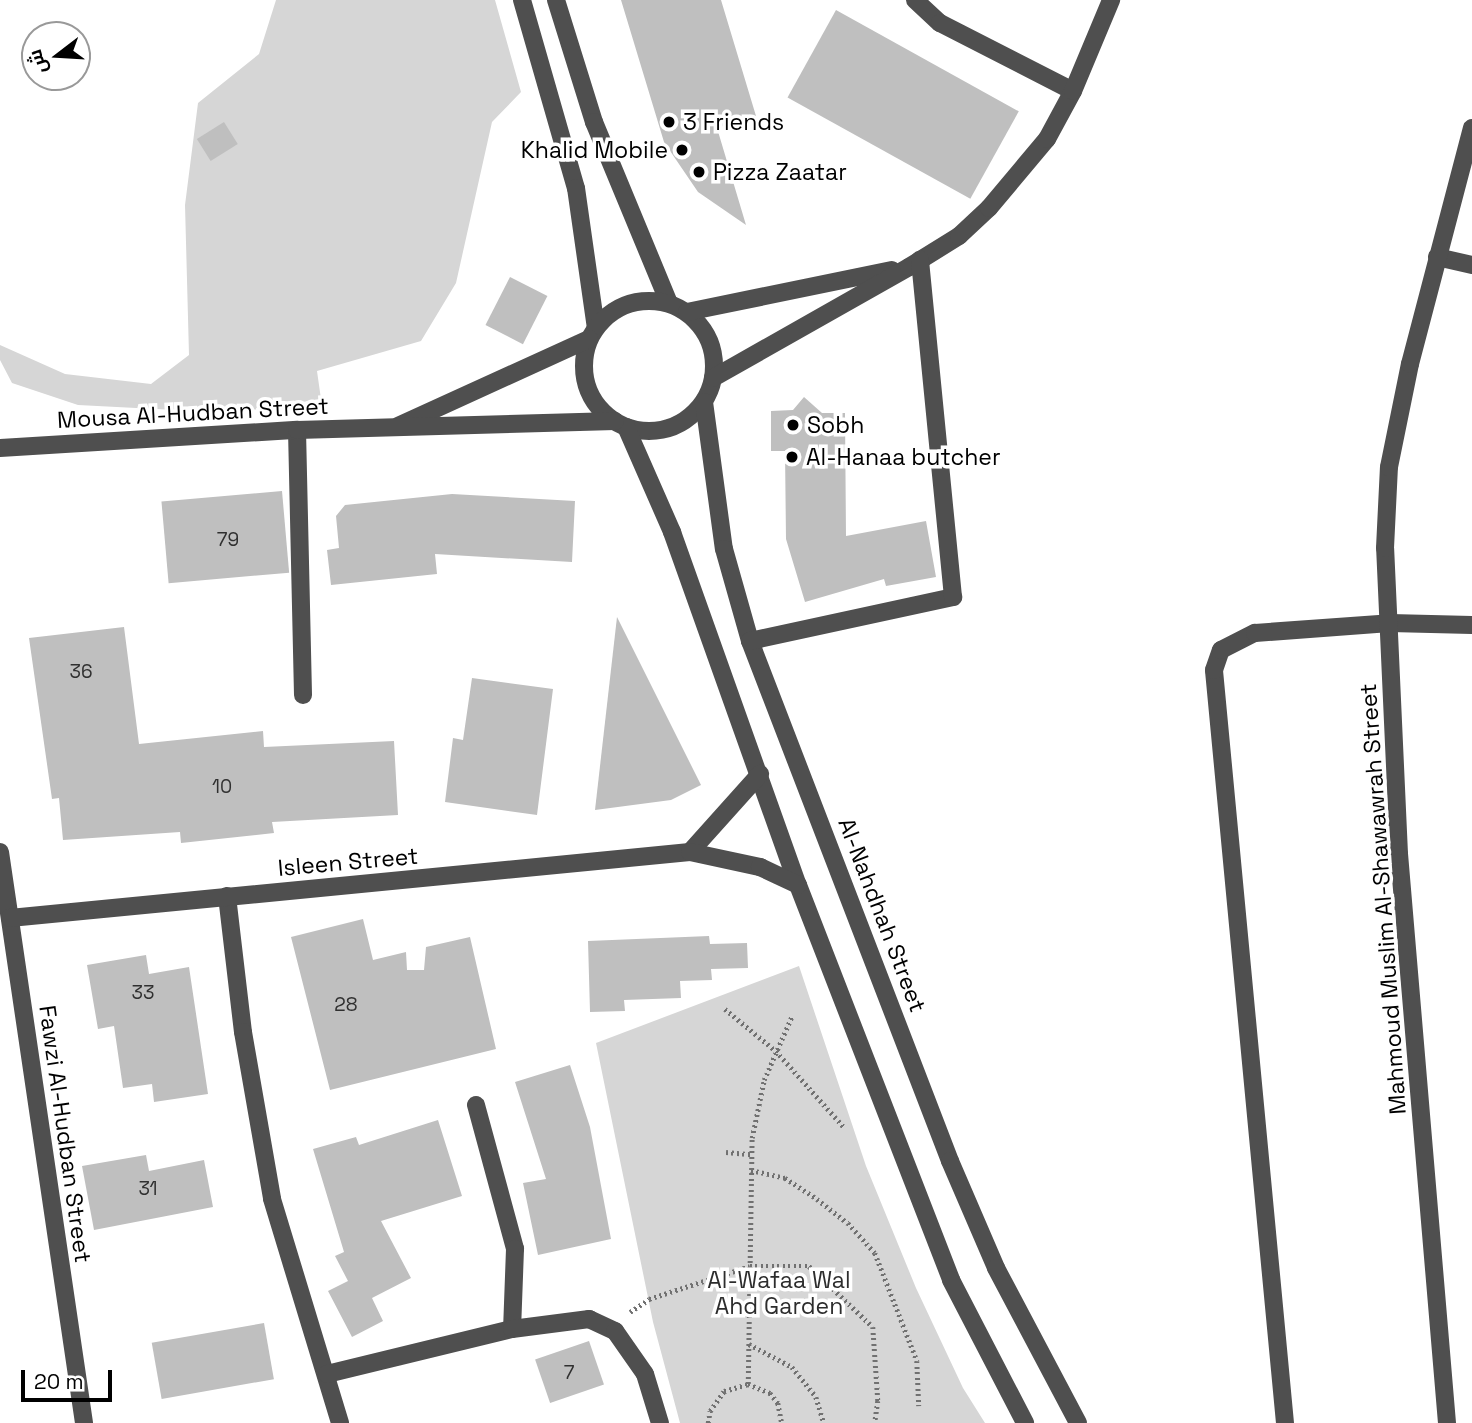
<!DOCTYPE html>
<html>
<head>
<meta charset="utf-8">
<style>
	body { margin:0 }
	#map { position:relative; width:1472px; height:1423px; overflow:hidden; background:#fff; font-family:"Space Grotesk",Cairo,sans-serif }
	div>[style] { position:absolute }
	.green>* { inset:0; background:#d6d6d6 }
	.building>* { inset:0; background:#bfbfbf; transform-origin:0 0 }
	.path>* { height:4.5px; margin-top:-2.25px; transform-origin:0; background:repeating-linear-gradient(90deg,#717171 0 2px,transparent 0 5.5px) }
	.minor>* { height:18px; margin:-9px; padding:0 9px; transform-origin:9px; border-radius:9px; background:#4f4f4f }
	.minor>.ring { margin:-9px; padding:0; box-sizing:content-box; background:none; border:18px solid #4f4f4f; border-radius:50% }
	.dots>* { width:19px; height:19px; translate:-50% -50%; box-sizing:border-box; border:4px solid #fff; border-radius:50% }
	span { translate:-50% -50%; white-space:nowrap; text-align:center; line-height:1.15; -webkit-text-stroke:7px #fff; paint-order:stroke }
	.number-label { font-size:19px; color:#303030 }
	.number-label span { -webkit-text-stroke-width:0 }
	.poi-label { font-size:23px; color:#000 }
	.left { translate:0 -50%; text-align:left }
	.right { translate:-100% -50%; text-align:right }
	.street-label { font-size:23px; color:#000 }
	.park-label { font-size:23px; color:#2d2d2d }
	.north { position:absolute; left:21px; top:21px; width:70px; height:70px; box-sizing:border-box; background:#fff; border:2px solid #999; border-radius:50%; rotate:253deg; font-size:19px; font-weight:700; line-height:28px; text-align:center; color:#000 }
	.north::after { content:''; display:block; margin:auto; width:24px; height:32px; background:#000; clip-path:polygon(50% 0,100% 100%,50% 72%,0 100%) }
	.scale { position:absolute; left:21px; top:1370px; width:91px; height:32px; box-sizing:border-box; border:4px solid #000; border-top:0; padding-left:9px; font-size:21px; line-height:24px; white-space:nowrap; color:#000; -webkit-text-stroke:5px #fff; paint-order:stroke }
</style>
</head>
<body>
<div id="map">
	<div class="green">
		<i style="clip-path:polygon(276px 0,495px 0,521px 92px,492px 122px,456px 283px,421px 341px,317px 371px,321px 399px,233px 413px,78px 405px,12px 383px,0 360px,0 345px,65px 374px,151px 384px,189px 355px,185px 205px,198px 103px,259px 54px)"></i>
		<i style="clip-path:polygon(799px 966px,866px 1166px,916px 1288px,963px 1388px,985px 1423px,680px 1423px,653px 1322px,596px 1043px)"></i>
	</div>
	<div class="building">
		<i style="clip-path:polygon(621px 0,721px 0,756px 116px,717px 128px,746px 225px,698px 192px,664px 142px)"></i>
		<i style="left:836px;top:10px;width:209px;height:100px;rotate:29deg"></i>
		<i style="left:224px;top:122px;width:26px;height:32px;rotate:58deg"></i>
		<i style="left:510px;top:277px;width:42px;height:54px;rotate:27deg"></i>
		<i style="clip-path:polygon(804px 397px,822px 413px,845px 413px,846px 536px,926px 521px,936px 577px,886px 586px,884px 579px,805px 602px,786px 539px,785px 451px,771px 451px,771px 411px,793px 410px)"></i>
		<i style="left:282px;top:491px;width:82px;height:121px;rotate:85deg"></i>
		<i style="clip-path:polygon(452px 494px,575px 501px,572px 562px,435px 554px,437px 574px,331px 585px,327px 550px,339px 548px,336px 516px,345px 505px)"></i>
		<i style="clip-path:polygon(617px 617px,701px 785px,671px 800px,595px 810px)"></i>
		<i style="clip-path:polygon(124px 627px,139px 744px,263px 731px,264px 747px,394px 741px,398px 815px,272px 822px,274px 833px,181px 843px,180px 832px,63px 840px,59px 798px,52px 799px,29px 638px)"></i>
		<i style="clip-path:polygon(472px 678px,553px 689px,537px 815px,445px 802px,453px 738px,463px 740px)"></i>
		<i style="clip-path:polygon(363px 919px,373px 960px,406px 952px,407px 970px,424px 970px,426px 947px,470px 937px,496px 1049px,330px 1090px,291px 937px)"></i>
		<i style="clip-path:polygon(709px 936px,710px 944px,747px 943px,748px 968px,711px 969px,712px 980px,680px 981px,681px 998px,624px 1000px,625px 1011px,590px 1012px,588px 941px)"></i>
		<i style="clip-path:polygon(146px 955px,149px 974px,189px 967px,208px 1094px,154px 1102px,152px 1084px,123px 1088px,114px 1026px,98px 1029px,87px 965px)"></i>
		<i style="clip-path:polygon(570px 1065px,590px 1127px,611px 1239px,538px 1255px,523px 1183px,546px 1179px,515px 1082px)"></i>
		<i style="clip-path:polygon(438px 1120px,462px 1196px,381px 1221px,411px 1278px,372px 1298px,383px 1321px,352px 1337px,328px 1291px,348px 1281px,335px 1256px,344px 1252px,313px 1149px,356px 1137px,359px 1145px)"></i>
		<i style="clip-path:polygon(146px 1155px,149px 1171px,204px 1160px,213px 1207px,94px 1230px,82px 1166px)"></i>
		<i style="left:264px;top:1323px;width:57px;height:114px;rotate:80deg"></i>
		<i style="left:589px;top:1341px;width:46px;height:57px;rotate:71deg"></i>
	</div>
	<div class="path">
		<i style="left:725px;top:1009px;width:66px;rotate:39.5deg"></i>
		<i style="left:776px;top:1051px;width:101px;rotate:48.2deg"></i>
		<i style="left:726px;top:1152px;width:25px;rotate:5deg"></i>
		<i style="left:751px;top:1170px;width:35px;rotate:13deg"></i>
		<i style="left:785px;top:1178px;width:38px;rotate:33deg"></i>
		<i style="left:817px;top:1199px;width:39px;rotate:38deg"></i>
		<i style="left:848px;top:1223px;width:40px;rotate:48deg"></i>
		<i style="left:875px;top:1253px;width:116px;rotate:68.7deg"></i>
		<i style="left:917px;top:1361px;width:45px;rotate:87.5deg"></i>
		<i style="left:630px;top:1312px;width:23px;rotate:-34deg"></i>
		<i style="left:649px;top:1299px;width:106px;rotate:-18.1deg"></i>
		<i style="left:750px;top:1266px;width:59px"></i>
		<i style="left:809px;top:1266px;width:88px;rotate:43.6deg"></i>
		<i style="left:873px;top:1327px;width:74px;rotate:86.1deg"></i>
		<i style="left:878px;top:1401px;width:22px;rotate:98deg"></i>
		<i style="left:749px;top:1344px;width:49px;rotate:28.1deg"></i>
		<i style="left:792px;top:1367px;width:38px;rotate:51deg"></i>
		<i style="left:816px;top:1397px;width:27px;rotate:73deg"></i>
		<i style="left:748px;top:1384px;width:246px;rotate:-89.1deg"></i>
		<i style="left:752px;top:1138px;width:59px;rotate:-78.3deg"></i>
		<i style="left:764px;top:1080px;width:70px;rotate:-66.4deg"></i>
		<i style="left:708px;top:1423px;width:12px;rotate:-81deg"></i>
		<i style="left:710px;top:1411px;width:24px;rotate:-55deg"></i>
		<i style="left:724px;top:1391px;width:25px;rotate:-16deg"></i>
		<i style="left:748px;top:1384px;width:24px;rotate:22deg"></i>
		<i style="left:770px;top:1393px;width:13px;rotate:51deg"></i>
		<i style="left:778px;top:1403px;width:20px;rotate:79deg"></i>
	</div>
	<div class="minor">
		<i style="left:522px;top:0;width:196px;rotate:74deg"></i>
		<i style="left:576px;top:188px;width:141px;rotate:81.9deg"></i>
		<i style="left:556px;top:0;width:128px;rotate:72.7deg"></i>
		<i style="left:594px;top:122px;width:196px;rotate:67.5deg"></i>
		<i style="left:915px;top:0;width:34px;rotate:43deg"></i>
		<i style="left:940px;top:23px;width:149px;rotate:27.1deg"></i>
		<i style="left:1437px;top:257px;width:36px;rotate:13deg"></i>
		<i class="ring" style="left:584px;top:301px;width:112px;height:112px"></i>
		<i style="left:687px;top:312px;width:209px;rotate:-11.6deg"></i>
		<i style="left:713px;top:378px;width:225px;rotate:-29.5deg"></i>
		<i style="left:909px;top:267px;width:59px;rotate:-31.8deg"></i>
		<i style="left:959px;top:236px;width:41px;rotate:-43deg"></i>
		<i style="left:989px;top:208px;width:90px;rotate:-50deg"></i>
		<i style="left:1047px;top:139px;width:55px;rotate:-61.6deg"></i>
		<i style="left:1073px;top:91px;width:99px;rotate:-67.3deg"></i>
		<i style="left:704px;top:402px;width:148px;rotate:82.3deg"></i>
		<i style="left:724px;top:549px;width:96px;rotate:74.2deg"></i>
		<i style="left:750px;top:641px;width:557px;rotate:68.96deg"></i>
		<i style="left:950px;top:1161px;width:116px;rotate:66.7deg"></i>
		<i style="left:996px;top:1268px;width:175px;rotate:62.1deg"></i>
		<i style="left:398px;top:426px;width:210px;rotate:-24.5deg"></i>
		<i style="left:626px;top:427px;width:115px;rotate:66.3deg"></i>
		<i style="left:672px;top:532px;width:375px;rotate:70.4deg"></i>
		<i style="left:798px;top:885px;width:424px;rotate:68.8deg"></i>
		<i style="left:951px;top:1280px;width:161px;rotate:62.6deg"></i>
		<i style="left:297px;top:430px;width:265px;rotate:88.7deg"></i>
		<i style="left:0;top:448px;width:298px;rotate:-3.5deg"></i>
		<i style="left:297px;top:430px;width:318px;rotate:-1.6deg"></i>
		<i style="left:750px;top:641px;width:208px;rotate:-12.2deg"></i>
		<i style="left:953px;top:597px;width:339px;rotate:-95.6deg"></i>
		<i style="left:0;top:852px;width:577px;rotate:81.63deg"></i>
		<i style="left:690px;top:852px;width:105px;rotate:-48.1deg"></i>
		<i style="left:227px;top:896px;width:137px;rotate:83.3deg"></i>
		<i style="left:243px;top:1032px;width:169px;rotate:80.1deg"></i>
		<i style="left:272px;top:1199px;width:234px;rotate:73.1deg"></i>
		<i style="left:10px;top:918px;width:683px;rotate:-5.54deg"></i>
		<i style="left:690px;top:852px;width:72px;rotate:12.1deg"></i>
		<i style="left:760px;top:867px;width:42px;rotate:25.3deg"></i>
		<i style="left:476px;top:1105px;width:149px;rotate:74.8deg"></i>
		<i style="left:515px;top:1249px;width:80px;rotate:92.1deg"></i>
		<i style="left:327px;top:1374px;width:190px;rotate:-13.7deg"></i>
		<i style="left:512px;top:1329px;width:78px;rotate:-7.4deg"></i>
		<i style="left:589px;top:1319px;width:29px;rotate:25deg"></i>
		<i style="left:615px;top:1331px;width:52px;rotate:55.1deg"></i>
		<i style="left:645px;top:1374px;width:51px;rotate:73deg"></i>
		<i style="left:1285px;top:1423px;width:756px;rotate:-95.39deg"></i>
		<i style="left:1214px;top:670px;width:21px;rotate:-71deg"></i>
		<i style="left:1221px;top:650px;width:38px;rotate:-27deg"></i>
		<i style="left:1255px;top:633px;width:135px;rotate:-4.2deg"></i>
		<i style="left:1390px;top:623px;width:82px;rotate:1.4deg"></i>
		<i style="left:1447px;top:1423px;width:571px;rotate:-94.82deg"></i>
		<i style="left:1399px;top:854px;width:306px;rotate:-92.6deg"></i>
		<i style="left:1385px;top:548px;width:81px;rotate:-87.2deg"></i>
		<i style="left:1389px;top:467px;width:105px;rotate:-78.5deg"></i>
		<i style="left:1410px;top:364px;width:244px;rotate:-75.3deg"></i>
	</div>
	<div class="dots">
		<i style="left:669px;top:122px;background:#000"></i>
		<i style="left:682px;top:150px;background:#000"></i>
		<i style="left:699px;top:172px;background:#000"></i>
		<i style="left:793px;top:425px;background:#000"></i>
		<i style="left:792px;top:457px;background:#000"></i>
	</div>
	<div class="number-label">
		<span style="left:228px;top:540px">79</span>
		<span style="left:81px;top:672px">36</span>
		<span style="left:222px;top:787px">10</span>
		<span style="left:143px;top:993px">33</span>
		<span style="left:346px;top:1005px">28</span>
		<span style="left:148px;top:1189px">31</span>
		<span style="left:569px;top:1373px">7</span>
	</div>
	<div class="poi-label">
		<span class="left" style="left:683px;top:122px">3 Friends</span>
		<span class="right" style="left:668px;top:150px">Khalid Mobile</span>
		<span class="left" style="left:713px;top:172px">Pizza Zaatar</span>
		<span class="left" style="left:807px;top:425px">Sobh</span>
		<span class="left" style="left:806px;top:457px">Al-Hanaa butcher</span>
	</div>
	<div class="street-label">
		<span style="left:193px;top:413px;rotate:-3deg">Mousa Al-Hudban Street</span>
		<span style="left:348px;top:862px;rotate:-5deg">Isleen Street</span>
		<span style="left:1383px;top:899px;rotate:-94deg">Mahmoud Muslim Al-Shawawrah Street</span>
		<span style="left:882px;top:915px;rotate:69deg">Al-Nahdhah Street</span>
		<span style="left:65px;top:1134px;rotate:82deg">Fawzi Al-Hudban Street</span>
	</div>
	<div class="park-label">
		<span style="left:779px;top:1293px">Al-Wafaa Wal<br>Ahd Garden</span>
	</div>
	<div class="north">ش</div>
	<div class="scale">20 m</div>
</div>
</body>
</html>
